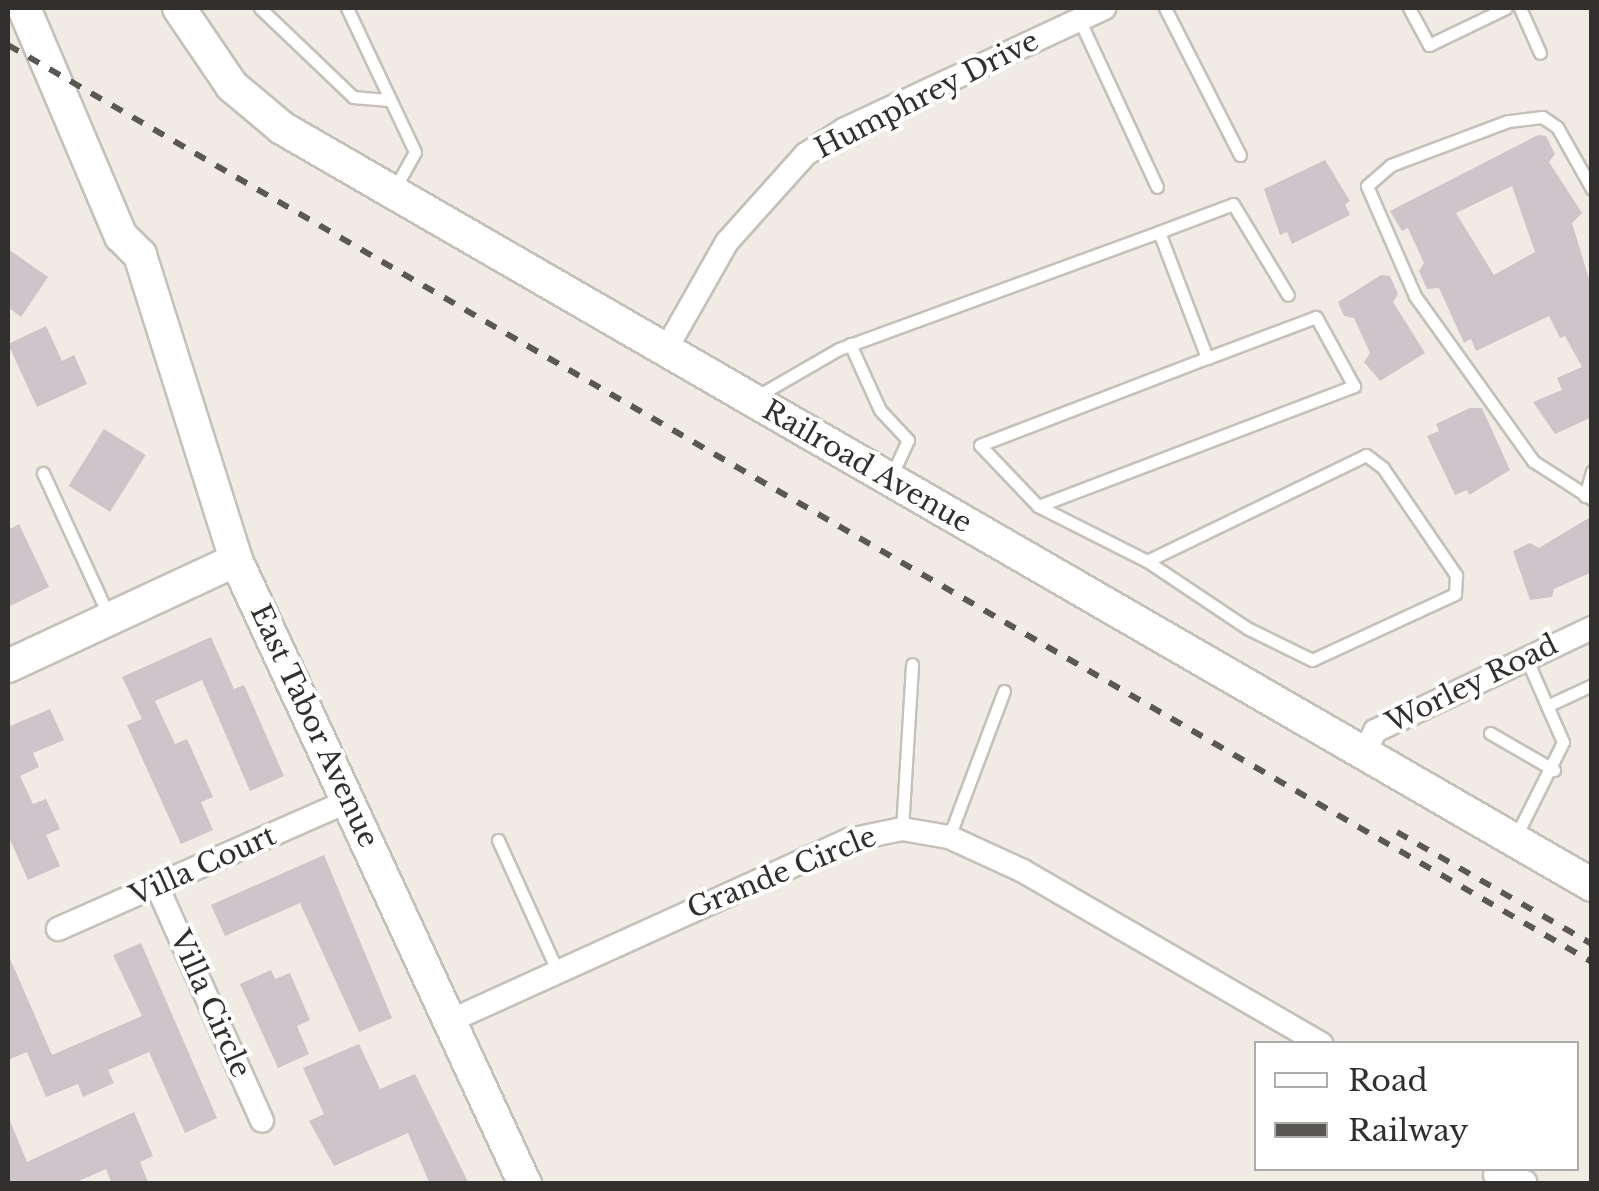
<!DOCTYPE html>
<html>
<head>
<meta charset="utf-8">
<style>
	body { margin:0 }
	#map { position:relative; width:1599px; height:1191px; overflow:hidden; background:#f0ebe4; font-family:"Libre Baskerville",serif }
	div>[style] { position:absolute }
	.building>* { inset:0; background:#cdc5c9; transform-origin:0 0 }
	.roads { filter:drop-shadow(2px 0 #c5c0ba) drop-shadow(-2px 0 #c5c0ba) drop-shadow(0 2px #c5c0ba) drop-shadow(0 -2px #c5c0ba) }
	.lane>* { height:11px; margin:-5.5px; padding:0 5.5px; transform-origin:5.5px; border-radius:5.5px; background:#fff }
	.street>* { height:22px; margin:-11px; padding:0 11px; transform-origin:11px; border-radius:11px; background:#fff }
	.secondary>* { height:32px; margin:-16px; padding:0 16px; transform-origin:16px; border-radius:16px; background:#fff }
	.rail>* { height:6px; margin-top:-3px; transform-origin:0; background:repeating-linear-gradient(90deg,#5a5855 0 12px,transparent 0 24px) }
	span { translate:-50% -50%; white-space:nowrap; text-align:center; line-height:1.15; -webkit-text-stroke:8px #fff; paint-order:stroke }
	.street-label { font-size:28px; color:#32302e }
	.frame { position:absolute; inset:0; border:10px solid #32302e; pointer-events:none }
	.legend { position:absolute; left:1254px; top:1041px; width:325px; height:130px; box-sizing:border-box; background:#fff; border:2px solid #adacab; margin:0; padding:12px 18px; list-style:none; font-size:30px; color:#32302e }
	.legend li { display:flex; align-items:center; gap:20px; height:50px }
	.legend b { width:50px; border:2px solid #adacab }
</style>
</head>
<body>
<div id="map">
	<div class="building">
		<i style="clip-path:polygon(evenodd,1538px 135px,1546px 136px,1555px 154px,1549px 162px,1582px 213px,1572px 223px,1592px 289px,1592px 417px,1555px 434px,1533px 402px,1562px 390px,1557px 378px,1582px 367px,1565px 336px,1560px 338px,1549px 316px,1476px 351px,1471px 339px,1464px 343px,1439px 288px,1427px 289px,1419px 271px,1424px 263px,1408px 228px,1402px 231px,1390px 211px,1538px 135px,1512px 186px,1535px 252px,1494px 275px,1456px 213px,1512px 186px)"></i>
		<i style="clip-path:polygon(1325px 160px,1350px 201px,1345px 204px,1350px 215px,1292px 244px,1287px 232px,1280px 235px,1264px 189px)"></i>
		<i style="clip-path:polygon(8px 249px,48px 277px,21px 317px,8px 307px)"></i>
		<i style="clip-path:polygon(1381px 275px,1390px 276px,1398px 294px,1393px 302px,1425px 353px,1380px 381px,1364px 362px,1370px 353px,1354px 318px,1344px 316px,1338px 302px)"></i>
		<i style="clip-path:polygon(46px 326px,62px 361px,74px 355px,87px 384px,37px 407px,8px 344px)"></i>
		<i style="clip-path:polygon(1470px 408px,1482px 408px,1510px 470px,1469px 495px,1467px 490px,1455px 495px,1427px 436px,1439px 431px,1436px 424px)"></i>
		<i style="left:104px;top:429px;width:49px;height:67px;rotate:32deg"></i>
		<i style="clip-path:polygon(1592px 516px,1592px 572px,1554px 589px,1552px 597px,1530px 600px,1513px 551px,1530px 543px,1539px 548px)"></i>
		<i style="clip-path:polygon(19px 524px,49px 587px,8px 607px,8px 530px)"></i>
		<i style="clip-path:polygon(211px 637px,234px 689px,244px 685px,284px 776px,250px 791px,202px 680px,155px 701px,175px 744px,187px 739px,213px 797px,201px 802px,213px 830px,181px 844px,127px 725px,142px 719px,122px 677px)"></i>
		<i style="clip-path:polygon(50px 709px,64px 740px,33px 753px,39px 767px,20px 776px,33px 804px,46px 799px,60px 829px,46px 835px,60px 866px,28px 880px,8px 835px,8px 727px)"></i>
		<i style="clip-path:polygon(324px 855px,392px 1018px,359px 1032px,300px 903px,225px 936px,211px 905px)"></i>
		<i style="clip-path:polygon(141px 943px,217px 1118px,185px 1133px,149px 1052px,108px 1070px,114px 1083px,83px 1097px,78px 1084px,46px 1097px,27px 1052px,8px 1060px,8px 954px,52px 1055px,142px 1016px,113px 955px)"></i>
		<i style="clip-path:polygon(271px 970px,275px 979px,290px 973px,310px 1020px,297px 1026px,309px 1054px,278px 1068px,240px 984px)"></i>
		<i style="clip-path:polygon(359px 1044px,380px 1089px,415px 1074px,469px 1184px,430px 1184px,408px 1133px,334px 1166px,309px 1121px,324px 1114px,303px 1068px)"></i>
		<i style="clip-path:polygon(134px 1112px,153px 1156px,140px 1162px,149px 1184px,112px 1184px,106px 1169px,72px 1184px,8px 1184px,8px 1116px,27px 1162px)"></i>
	</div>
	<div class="roads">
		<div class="lane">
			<i style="left:260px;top:8px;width:129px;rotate:43.7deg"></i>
			<i style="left:353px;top:97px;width:33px;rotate:5deg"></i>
			<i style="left:347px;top:8px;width:159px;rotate:64.7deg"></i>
			<i style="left:415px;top:152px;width:41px;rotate:119.1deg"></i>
			<i style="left:1165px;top:8px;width:165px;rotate:63deg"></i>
			<i style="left:1409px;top:8px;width:42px;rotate:61.6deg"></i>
			<i style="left:1429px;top:45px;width:85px;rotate:-25.7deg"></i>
			<i style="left:1520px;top:8px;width:49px;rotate:66deg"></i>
			<i style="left:1079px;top:19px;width:185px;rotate:65.1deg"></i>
			<i style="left:1592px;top:189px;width:71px;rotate:-119.4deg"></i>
			<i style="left:1557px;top:127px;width:18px;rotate:-146deg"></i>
			<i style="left:1542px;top:117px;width:34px;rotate:173deg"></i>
			<i style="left:1508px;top:121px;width:125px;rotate:159.4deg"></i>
			<i style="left:1391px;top:165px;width:32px;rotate:139deg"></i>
			<i style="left:1367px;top:186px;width:120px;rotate:66.4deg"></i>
			<i style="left:1415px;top:296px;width:203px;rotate:54.4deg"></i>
			<i style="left:1533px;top:461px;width:70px;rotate:32.8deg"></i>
			<i style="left:1159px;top:232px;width:79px;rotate:-20.7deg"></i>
			<i style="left:1233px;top:204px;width:106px;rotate:58.9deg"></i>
			<i style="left:850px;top:344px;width:72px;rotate:65.6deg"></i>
			<i style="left:880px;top:410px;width:41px;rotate:47deg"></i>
			<i style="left:908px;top:440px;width:43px;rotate:114.8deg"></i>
			<i style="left:754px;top:398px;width:98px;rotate:-30deg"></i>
			<i style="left:839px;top:349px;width:341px;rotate:-20.1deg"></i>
			<i style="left:1159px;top:232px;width:135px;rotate:69.1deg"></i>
			<i style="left:1207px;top:358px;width:116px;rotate:-20.6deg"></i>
			<i style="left:1316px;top:317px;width:79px;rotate:61.2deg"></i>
			<i style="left:1354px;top:386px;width:338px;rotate:159.2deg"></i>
			<i style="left:1038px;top:506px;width:84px;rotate:-133.6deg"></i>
			<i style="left:980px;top:445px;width:243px;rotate:-21deg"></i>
			<i style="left:43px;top:473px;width:155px;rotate:65.3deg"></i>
			<i style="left:1585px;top:496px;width:26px;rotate:-74deg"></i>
			<i style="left:1038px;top:506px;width:122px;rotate:26.8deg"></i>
			<i style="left:1147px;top:561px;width:243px;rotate:-25.8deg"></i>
			<i style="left:1366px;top:455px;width:21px;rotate:37deg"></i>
			<i style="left:1383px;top:468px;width:130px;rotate:55.7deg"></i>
			<i style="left:1456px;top:575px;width:19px;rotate:93deg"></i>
			<i style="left:1455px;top:594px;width:157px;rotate:155.2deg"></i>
			<i style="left:1312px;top:660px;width:72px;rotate:-153.8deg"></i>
			<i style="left:1247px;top:628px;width:120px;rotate:-146.2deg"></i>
			<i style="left:1547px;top:706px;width:50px;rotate:-25deg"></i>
			<i style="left:1490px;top:733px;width:74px;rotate:30deg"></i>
			<i style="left:902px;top:829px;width:165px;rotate:-86.5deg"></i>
			<i style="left:1516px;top:836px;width:105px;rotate:-63.4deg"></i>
			<i style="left:1563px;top:742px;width:90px;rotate:-113.7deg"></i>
			<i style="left:949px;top:837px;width:156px;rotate:-69.4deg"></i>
			<i style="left:498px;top:840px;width:143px;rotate:65.6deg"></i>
		</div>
		<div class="street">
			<i style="left:665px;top:351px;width:125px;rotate:-60.4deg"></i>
			<i style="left:727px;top:242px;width:118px;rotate:-48.1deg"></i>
			<i style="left:806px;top:154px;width:46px;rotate:-32.7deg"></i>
			<i style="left:845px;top:129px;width:286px;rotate:-25deg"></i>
			<i style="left:1364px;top:753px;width:25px;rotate:-63deg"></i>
			<i style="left:1375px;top:731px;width:240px;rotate:-25.4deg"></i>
			<i style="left:157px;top:886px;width:257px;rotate:65.9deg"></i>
			<i style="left:58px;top:929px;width:317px;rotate:-23.8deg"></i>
			<i style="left:452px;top:1020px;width:436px;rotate:-24.4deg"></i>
			<i style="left:849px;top:840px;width:54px;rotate:-11.7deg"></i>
			<i style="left:902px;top:829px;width:48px;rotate:9.7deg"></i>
			<i style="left:949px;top:837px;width:81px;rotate:24.7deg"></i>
			<i style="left:1023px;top:871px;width:345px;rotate:30.1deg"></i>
			<i style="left:1495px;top:1175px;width:31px;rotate:13deg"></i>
		</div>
		<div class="secondary">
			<i style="left:24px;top:8px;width:248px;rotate:67deg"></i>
			<i style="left:121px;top:236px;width:27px;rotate:45deg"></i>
			<i style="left:140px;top:255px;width:320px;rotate:72.5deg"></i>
			<i style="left:236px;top:560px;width:688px;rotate:65.15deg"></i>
			<i style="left:179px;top:8px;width:94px;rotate:55.8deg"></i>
			<i style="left:232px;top:86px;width:65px;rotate:40deg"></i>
			<i style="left:282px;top:128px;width:1513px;rotate:30.02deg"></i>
			<i style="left:8px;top:666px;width:251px;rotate:-24.9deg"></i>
		</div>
	</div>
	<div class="rail">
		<i style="left:8px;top:45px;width:1830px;rotate:30.07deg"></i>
		<i style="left:1397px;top:832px;width:225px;rotate:29.9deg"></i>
	</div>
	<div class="street-label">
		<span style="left:927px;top:95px;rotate:-27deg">Humphrey Drive</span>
		<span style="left:867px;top:467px;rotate:30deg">Railroad Avenue</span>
		<span style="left:1472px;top:684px;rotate:-26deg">Worley Road</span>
		<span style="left:314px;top:726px;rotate:65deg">East Tabor Avenue</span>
		<span style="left:203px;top:866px;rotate:-24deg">Villa Court</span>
		<span style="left:782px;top:873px;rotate:-22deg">Grande Circle</span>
		<span style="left:210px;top:1004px;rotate:66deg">Villa Circle</span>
	</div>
	<div class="frame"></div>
	<ul class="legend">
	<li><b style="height:12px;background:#fff"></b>Road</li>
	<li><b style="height:12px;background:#5a5855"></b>Railway</li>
	</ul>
</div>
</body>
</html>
